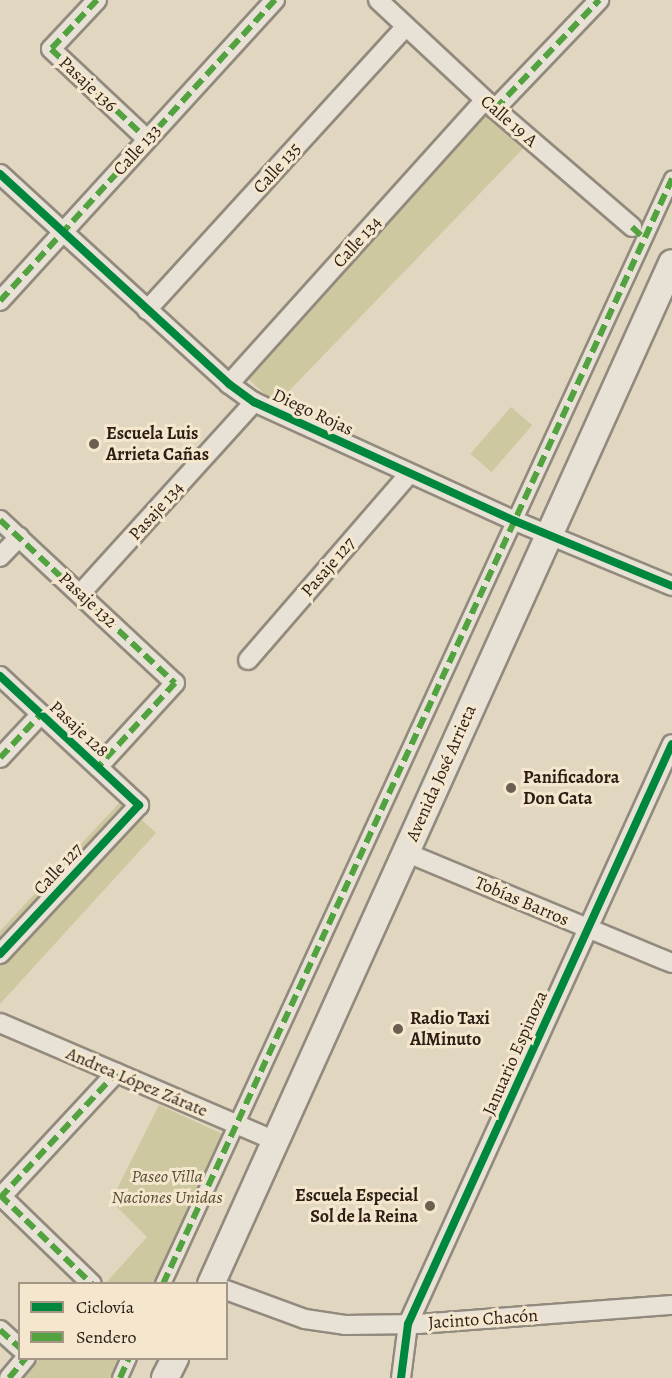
<!DOCTYPE html>
<html>
<head>
<meta charset="utf-8">
<style>
	body { margin:0 }
	#map { position:relative; width:672px; height:1378px; overflow:hidden; background:#e1d6c0; font-family:Alegreya,serif }
	div>[style] { position:absolute }
	.green>* { inset:0; background:#cec8a1; transform-origin:0 0 }
	.roads { filter:drop-shadow(2px 0 #928a7d) drop-shadow(-2px 0 #928a7d) drop-shadow(0 2px #928a7d) drop-shadow(0 -2px #928a7d) }
	.pedestrian>* { height:14px; margin:-7px; padding:0 7px; transform-origin:7px; border-radius:7px; background:#e7e1d6 }
	.minor>* { height:18px; margin:-9px; padding:0 9px; transform-origin:9px; border-radius:9px; background:#e7e1d6 }
	.secondary>* { height:26px; margin:-13px; padding:0 13px; transform-origin:13px; border-radius:13px; background:#e7e1d6 }
	.quiet>* { height:6px; margin-top:-3px; transform-origin:0; background:repeating-linear-gradient(90deg,#52a23f 0 12px,transparent 0 18px) }
	.cycleway>* { height:8px; margin:-4px; padding:0 4px; transform-origin:4px; border-radius:4px; background:#00873e }
	.dots>* { width:16px; height:16px; translate:-50% -50%; box-sizing:border-box; border:3px solid #f4e7ce; border-radius:50% }
	span { translate:-50% -50%; white-space:nowrap; text-align:center; line-height:1.15; -webkit-text-stroke:6px #f4e7ce; paint-order:stroke }
	.street-label { font-size:18px; color:#2d1d14 }
	.poi-label { font-size:18px; color:#2d1d14; font-weight:700 }
	.left { translate:0 -50%; text-align:left }
	.right { translate:-100% -50%; text-align:right }
	.park-label { font-size:18px; color:#594d37; font-style:italic }
	.legend { position:absolute; left:18px; top:1282px; width:210px; height:78px; box-sizing:border-box; background:#f4e7ce; border:2px solid #a49684; margin:0; padding:8px 10px; list-style:none; font-size:18px; color:#2d1d14 }
	.legend li { display:flex; align-items:center; gap:12px; height:30px }
	.legend b { width:30px; border:2px solid #a49684 }
</style>
</head>
<body>
<div id="map">
	<div class="green">
		<i style="left:484px;top:107px;width:57px;height:359px;rotate:44deg"></i>
		<i style="left:511px;top:407px;width:28px;height:62px;rotate:41deg"></i>
		<i style="clip-path:polygon(121px 801px,156px 833px,0 1004px,0 931px)"></i>
		<i style="clip-path:polygon(159px 1105px,238px 1141px,172px 1283px,105px 1284px,147px 1237px,111px 1201px)"></i>
		<i style="clip-path:polygon(38px 1359px,138px 1359px,129px 1378px,20px 1378px)"></i>
	</div>
	<div class="roads">
		<div class="pedestrian">
			<i style="left:163px;top:1284px;width:1217px;rotate:-65.27deg"></i>
			<i style="left:120px;top:1378px;width:22px;rotate:-66deg"></i>
		</div>
		<div class="minor">
			<i style="left:97px;top:0;width:67px;rotate:133.2deg"></i>
			<i style="left:51px;top:49px;width:132px;rotate:43.2deg"></i>
			<i style="left:378px;top:0;width:160px;rotate:43deg"></i>
			<i style="left:495px;top:109px;width:181px;rotate:40.7deg"></i>
			<i style="left:495px;top:109px;width:151px;rotate:-46.3deg"></i>
			<i style="left:0;top:174px;width:311px;rotate:42.5deg"></i>
			<i style="left:229px;top:384px;width:31px;rotate:36deg"></i>
			<i style="left:254px;top:402px;width:287px;rotate:24.5deg"></i>
			<i style="left:515px;top:521px;width:170px;rotate:22.5deg"></i>
			<i style="left:0;top:301px;width:408px;rotate:-47.6deg"></i>
			<i style="left:147px;top:310px;width:384px;rotate:-47.6deg"></i>
			<i style="left:229px;top:384px;width:382px;rotate:-48deg"></i>
			<i style="left:0;top:520px;width:239px;rotate:43deg"></i>
			<i style="left:175px;top:683px;width:114px;rotate:132.5deg"></i>
			<i style="left:0;top:557px;width:28px;rotate:-46deg"></i>
			<i style="left:81px;top:593px;width:258px;rotate:-47.8deg"></i>
			<i style="left:248px;top:660px;width:246px;rotate:-49.1deg"></i>
			<i style="left:0;top:676px;width:190px;rotate:42.9deg"></i>
			<i style="left:139px;top:805px;width:204px;rotate:133deg"></i>
			<i style="left:0;top:758px;width:60px;rotate:-47deg"></i>
			<i style="left:405px;top:852px;width:289px;rotate:22.6deg"></i>
			<i style="left:0;top:1023px;width:299px;rotate:23.2deg"></i>
			<i style="left:0;top:1195px;width:128px;rotate:44.1deg"></i>
			<i style="left:0;top:1198px;width:171px;rotate:-47.1deg"></i>
			<i style="left:226px;top:1290px;width:84px;rotate:20.2deg"></i>
			<i style="left:305px;top:1319px;width:40px;rotate:8.5deg"></i>
			<i style="left:345px;top:1325px;width:73px;rotate:-0.8deg"></i>
			<i style="left:418px;top:1324px;width:255px;rotate:-4.3deg"></i>
			<i style="left:0;top:1330px;width:27px;rotate:42deg"></i>
			<i style="left:9px;top:1378px;width:26px;rotate:-50deg"></i>
			<i style="left:401px;top:1378px;width:54px;rotate:-82.6deg"></i>
			<i style="left:408px;top:1324px;width:637px;rotate:-65.53deg"></i>
		</div>
		<div class="secondary">
			<i style="left:211px;top:1284px;width:1120px;rotate:-65.7deg"></i>
			<i style="left:165px;top:1378px;width:22px;rotate:-63deg"></i>
		</div>
	</div>
	<div class="quiet">
		<i style="left:97px;top:0;width:67px;rotate:133.2deg"></i>
		<i style="left:51px;top:49px;width:132px;rotate:43.2deg"></i>
		<i style="left:495px;top:109px;width:151px;rotate:-46.3deg"></i>
		<i style="left:632px;top:227px;width:16px;rotate:43deg"></i>
		<i style="left:0;top:301px;width:408px;rotate:-47.6deg"></i>
		<i style="left:0;top:520px;width:239px;rotate:43deg"></i>
		<i style="left:175px;top:683px;width:114px;rotate:132.5deg"></i>
		<i style="left:0;top:758px;width:60px;rotate:-47deg"></i>
		<i style="left:0;top:1195px;width:128px;rotate:44.1deg"></i>
		<i style="left:0;top:1198px;width:171px;rotate:-47.1deg"></i>
		<i style="left:163px;top:1284px;width:1217px;rotate:-65.27deg"></i>
		<i style="left:0;top:1330px;width:27px;rotate:42deg"></i>
		<i style="left:9px;top:1378px;width:26px;rotate:-50deg"></i>
		<i style="left:120px;top:1378px;width:22px;rotate:-66deg"></i>
	</div>
	<div class="cycleway">
		<i style="left:0;top:174px;width:311px;rotate:42.5deg"></i>
		<i style="left:229px;top:384px;width:31px;rotate:36deg"></i>
		<i style="left:254px;top:402px;width:287px;rotate:24.5deg"></i>
		<i style="left:515px;top:521px;width:170px;rotate:22.5deg"></i>
		<i style="left:0;top:676px;width:190px;rotate:42.9deg"></i>
		<i style="left:139px;top:805px;width:204px;rotate:133deg"></i>
		<i style="left:401px;top:1378px;width:54px;rotate:-82.6deg"></i>
		<i style="left:408px;top:1324px;width:637px;rotate:-65.53deg"></i>
	</div>
	<div class="dots">
		<i style="left:94px;top:444px;background:#6c5e50"></i>
		<i style="left:511px;top:788px;background:#6c5e50"></i>
		<i style="left:398px;top:1029px;background:#6c5e50"></i>
		<i style="left:430px;top:1206px;background:#6c5e50"></i>
	</div>
	<div class="street-label">
		<span style="left:88px;top:84px;rotate:43deg">Pasaje 136</span>
		<span style="left:509px;top:121px;rotate:41deg">Calle 19 A</span>
		<span style="left:137px;top:150px;rotate:-48deg">Calle 133</span>
		<span style="left:277px;top:168px;rotate:-48deg">Calle 135</span>
		<span style="left:357px;top:242px;rotate:-48deg">Calle 134</span>
		<span style="left:313px;top:412px;rotate:25deg">Diego Rojas</span>
		<span style="left:156px;top:511px;rotate:-48deg">Pasaje 134</span>
		<span style="left:328px;top:567px;rotate:-49deg">Pasaje 127</span>
		<span style="left:88px;top:600px;rotate:43deg">Pasaje 132</span>
		<span style="left:79px;top:729px;rotate:43deg">Pasaje 128</span>
		<span style="left:441px;top:773px;rotate:-66deg">Avenida José Arrieta</span>
		<span style="left:58px;top:869px;rotate:-47deg">Calle 127</span>
		<span style="left:522px;top:901px;rotate:23deg">Tobías Barros</span>
		<span style="left:515px;top:1053px;rotate:-66deg">Januario Espinoza</span>
		<span style="left:137px;top:1082px;rotate:23deg">Andrea López Zárate</span>
		<span style="left:483px;top:1319px;rotate:-4deg">Jacinto Chacón</span>
	</div>
	<div class="poi-label">
		<span class="left" style="left:106px;top:444px">Escuela Luis<br>Arrieta Cañas</span>
		<span class="left" style="left:523px;top:788px">Panificadora<br>Don Cata</span>
		<span class="left" style="left:410px;top:1029px">Radio Taxi<br>AlMinuto</span>
		<span class="right" style="left:418px;top:1206px">Escuela Especial<br>Sol de la Reina</span>
	</div>
	<div class="park-label">
		<span style="left:167px;top:1187px">Paseo Villa<br>Naciones Unidas</span>
	</div>
	<ul class="legend">
	<li><b style="height:8px;background:#00873e"></b>Ciclovía</li>
	<li><b style="height:8px;background:#52a23f"></b>Sendero</li>
	</ul>
</div>
</body>
</html>
